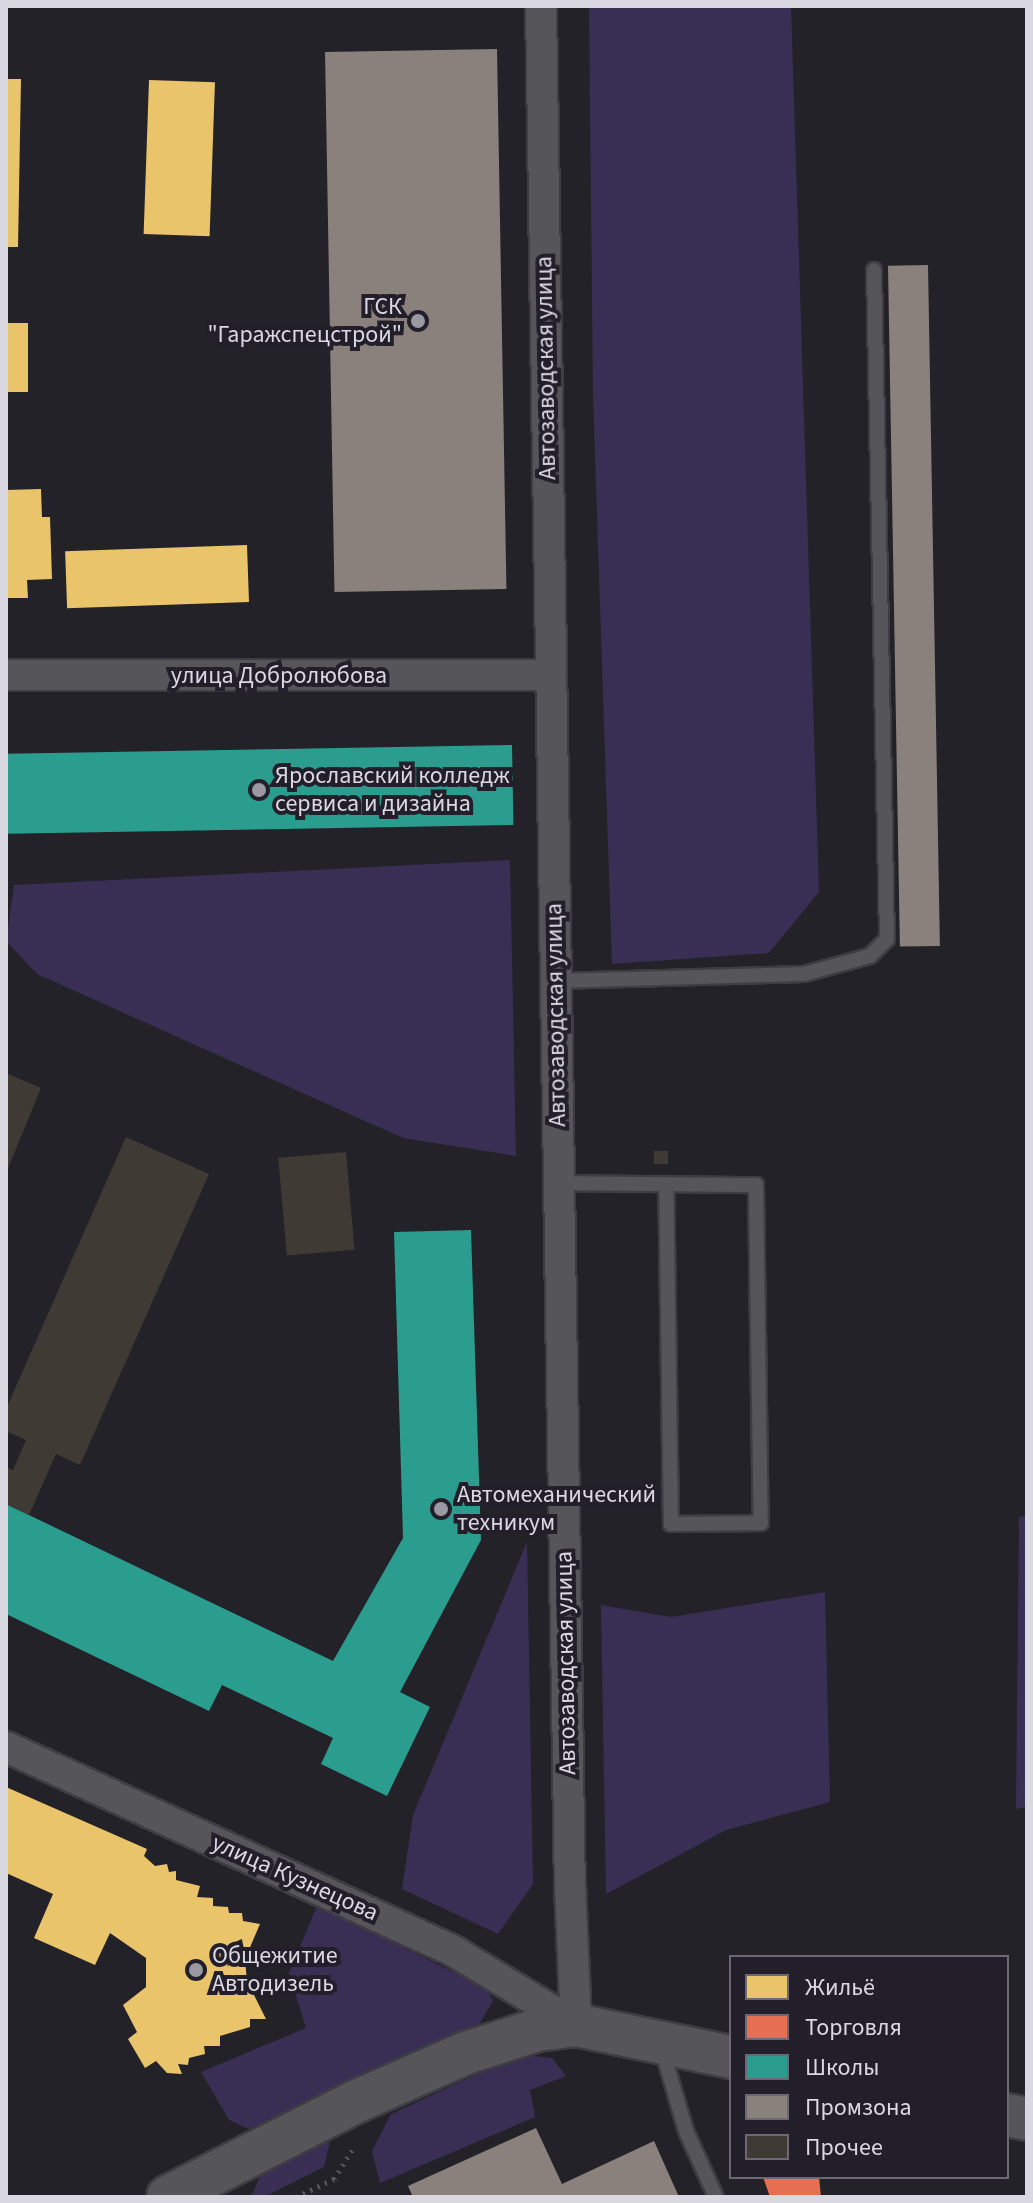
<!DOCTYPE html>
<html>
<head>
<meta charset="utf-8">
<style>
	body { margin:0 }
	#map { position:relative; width:1033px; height:2203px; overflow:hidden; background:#232228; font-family:"Source Sans 3",sans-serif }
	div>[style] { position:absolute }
	.green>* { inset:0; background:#392f54 }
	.homes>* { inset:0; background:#e9c46a; transform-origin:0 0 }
	.shops>* { inset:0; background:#e76f51 }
	.schools>* { inset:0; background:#2a9d8f; transform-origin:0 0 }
	.industry>* { inset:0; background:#8a817c; transform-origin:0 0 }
	.building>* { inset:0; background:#403a35; transform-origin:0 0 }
	.path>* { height:5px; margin-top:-2.5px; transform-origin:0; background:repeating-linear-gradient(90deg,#59585e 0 2px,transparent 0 8px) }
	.roads { filter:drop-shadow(2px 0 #3e3d43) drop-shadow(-2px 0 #3e3d43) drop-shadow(0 2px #3e3d43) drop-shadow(0 -2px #3e3d43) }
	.lane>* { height:14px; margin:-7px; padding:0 7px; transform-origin:7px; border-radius:7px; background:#56555a }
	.street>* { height:30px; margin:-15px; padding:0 15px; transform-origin:15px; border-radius:15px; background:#56555a }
	.secondary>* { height:42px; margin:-21px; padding:0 21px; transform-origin:21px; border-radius:21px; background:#56555a }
	.dots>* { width:22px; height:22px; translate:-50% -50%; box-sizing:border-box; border:4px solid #221f2b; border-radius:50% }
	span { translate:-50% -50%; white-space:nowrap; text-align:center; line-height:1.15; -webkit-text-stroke:8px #221f2b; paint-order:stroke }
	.poi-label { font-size:24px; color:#dad8e1 }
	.right { translate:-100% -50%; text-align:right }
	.left { translate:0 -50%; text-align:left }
	.street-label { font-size:24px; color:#dad8e1 }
	.frame { position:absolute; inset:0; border:8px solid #dad8e1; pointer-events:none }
	.legend { position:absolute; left:729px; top:1955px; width:280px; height:224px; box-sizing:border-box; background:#221f2b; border:2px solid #6c6974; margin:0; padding:10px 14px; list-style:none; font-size:24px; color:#dad8e1 }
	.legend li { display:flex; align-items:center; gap:16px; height:40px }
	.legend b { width:40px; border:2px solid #6c6974 }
</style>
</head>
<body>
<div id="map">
	<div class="green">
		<i style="clip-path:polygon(589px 6px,791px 6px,819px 892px,769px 953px,612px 964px,593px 394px)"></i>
		<i style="clip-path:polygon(510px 860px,516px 1156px,403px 1138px,37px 974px,6px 941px,14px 885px)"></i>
		<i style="clip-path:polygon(1027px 1516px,1027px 1807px,1016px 1809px,1019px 1517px)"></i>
		<i style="clip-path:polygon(527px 1542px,533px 1884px,498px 1934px,402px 1889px,413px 1815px)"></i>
		<i style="clip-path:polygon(825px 1592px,830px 1802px,726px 1830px,606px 1894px,601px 1605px,671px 1617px)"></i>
		<i style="clip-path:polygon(317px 1906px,485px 1987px,493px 2001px,480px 2023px,249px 2129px,229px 2120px,201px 2072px,306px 2028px,289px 1973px)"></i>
		<i style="clip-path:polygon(520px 2054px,552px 2058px,566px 2076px,530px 2090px,535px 2117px,380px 2183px,372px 2151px,391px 2114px)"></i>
		<i style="clip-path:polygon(330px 2141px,324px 2167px,264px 2197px,251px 2197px,261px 2174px)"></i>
	</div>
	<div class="homes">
		<i style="clip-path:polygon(6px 79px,21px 79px,18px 247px,6px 247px)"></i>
		<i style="left:149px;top:80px;width:66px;height:154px;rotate:2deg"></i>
		<i style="left:6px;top:323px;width:22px;height:69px"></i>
		<i style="clip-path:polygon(41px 489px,42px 517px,50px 517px,52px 579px,27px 580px,28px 598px,6px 598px,6px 490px)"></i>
		<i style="left:247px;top:545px;width:57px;height:182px;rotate:88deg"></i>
		<i style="clip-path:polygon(6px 1787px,147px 1849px,144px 1856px,155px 1866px,167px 1864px,169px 1872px,176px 1871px,176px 1880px,200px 1886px,197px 1897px,213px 1898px,213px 1906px,228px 1907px,229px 1913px,242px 1913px,243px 1921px,260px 1924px,245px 1959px,247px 1981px,266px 2019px,250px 2019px,250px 2027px,220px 2036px,220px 2046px,204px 2046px,205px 2054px,189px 2058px,188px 2065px,178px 2064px,182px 2074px,167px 2073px,156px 2061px,145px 2068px,128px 2039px,137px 2032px,123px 2005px,146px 1987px,146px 1958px,110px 1933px,95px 1965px,34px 1938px,53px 1894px,6px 1873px)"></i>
	</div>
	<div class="shops">
		<i style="clip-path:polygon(763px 2177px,819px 2177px,821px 2197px,770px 2197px)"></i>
	</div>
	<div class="schools">
		<i style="left:512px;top:745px;width:80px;height:506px;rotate:89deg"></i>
		<i style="clip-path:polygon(471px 1230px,481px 1540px,400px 1692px,430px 1707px,387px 1796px,321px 1764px,333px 1738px,222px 1685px,209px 1711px,6px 1614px,6px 1504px,333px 1661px,403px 1538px,394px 1232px)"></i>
	</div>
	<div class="industry">
		<i style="left:497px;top:49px;width:540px;height:172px;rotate:89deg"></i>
		<i style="left:928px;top:265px;width:681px;height:40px;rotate:89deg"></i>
		<i style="clip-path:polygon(536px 2128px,562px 2184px,654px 2141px,679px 2197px,413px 2197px,408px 2186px)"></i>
	</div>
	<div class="building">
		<i style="clip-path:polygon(6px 1073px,41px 1088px,6px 1173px)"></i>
		<i style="clip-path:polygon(126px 1137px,209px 1174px,80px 1465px,56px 1454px,29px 1515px,6px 1504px,6px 1467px,13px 1470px,26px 1440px,6px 1431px,6px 1409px)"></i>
		<i style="left:668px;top:1151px;width:13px;height:14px;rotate:90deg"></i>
		<i style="left:346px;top:1152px;width:98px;height:68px;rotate:85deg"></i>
	</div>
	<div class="path">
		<i style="left:296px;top:2197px;width:42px;rotate:-25.3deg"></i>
		<i style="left:334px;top:2179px;width:38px;rotate:-58deg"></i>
	</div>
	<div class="roads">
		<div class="lane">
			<i style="left:556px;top:981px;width:248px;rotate:-1.6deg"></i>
			<i style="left:804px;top:974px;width:68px;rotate:-15.3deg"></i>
			<i style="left:870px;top:956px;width:24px;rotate:-45deg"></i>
			<i style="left:887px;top:939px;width:669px;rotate:-91.11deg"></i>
			<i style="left:559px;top:1183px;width:197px;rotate:0.6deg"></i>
			<i style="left:756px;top:1185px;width:338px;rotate:89.2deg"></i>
			<i style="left:761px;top:1523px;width:90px;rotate:179.4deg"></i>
			<i style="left:671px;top:1524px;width:340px;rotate:-90.8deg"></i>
			<i style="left:662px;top:2049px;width:85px;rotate:73.7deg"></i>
			<i style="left:686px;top:2131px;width:72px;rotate:65.6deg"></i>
		</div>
		<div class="street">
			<i style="left:541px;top:6px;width:1879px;rotate:89.12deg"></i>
			<i style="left:570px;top:1885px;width:140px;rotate:87.5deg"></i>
			<i style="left:6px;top:675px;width:545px"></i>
			<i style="left:6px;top:1747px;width:494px;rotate:24.5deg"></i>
			<i style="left:455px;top:1952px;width:141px;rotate:31.1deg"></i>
		</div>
		<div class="secondary">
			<i style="left:1007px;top:2115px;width:20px;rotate:11deg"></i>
			<i style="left:168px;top:2197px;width:212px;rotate:-26.9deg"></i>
			<i style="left:357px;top:2101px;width:119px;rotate:-23.8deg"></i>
			<i style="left:466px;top:2053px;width:75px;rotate:-17.9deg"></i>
			<i style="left:537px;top:2030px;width:39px;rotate:-7deg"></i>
			<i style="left:576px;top:2025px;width:158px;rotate:11.7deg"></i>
		</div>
	</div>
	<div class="dots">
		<i style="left:418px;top:321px;background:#9a98a0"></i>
		<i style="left:259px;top:790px;background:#9a98a0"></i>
		<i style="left:441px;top:1509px;background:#9a98a0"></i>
		<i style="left:196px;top:1970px;background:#9a98a0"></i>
	</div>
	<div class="poi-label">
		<span class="right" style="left:402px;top:321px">ГСК<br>"Гаражспецстрой"</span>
		<span class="left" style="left:275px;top:790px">Ярославский колледж<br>сервиса и дизайна</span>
		<span class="left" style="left:457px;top:1509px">Автомеханический<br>техникум</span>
		<span class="left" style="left:212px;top:1970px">Общежитие<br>Автодизель</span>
	</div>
	<div class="street-label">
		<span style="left:546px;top:368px;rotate:-91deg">Автозаводская улица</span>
		<span style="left:279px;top:676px">улица Добролюбова</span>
		<span style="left:556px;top:1015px;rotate:-91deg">Автозаводская улица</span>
		<span style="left:566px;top:1663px;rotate:-91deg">Автозаводская улица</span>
		<span style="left:295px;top:1878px;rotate:24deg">улица Кузнецова</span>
	</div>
	<div class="frame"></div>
	<ul class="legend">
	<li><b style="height:22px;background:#e9c46a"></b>Жильё</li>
	<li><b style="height:22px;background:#e76f51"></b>Торговля</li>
	<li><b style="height:22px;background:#2a9d8f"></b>Школы</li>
	<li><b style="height:22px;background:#8a817c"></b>Промзона</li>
	<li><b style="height:22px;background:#403a35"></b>Прочее</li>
	</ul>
</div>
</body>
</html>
